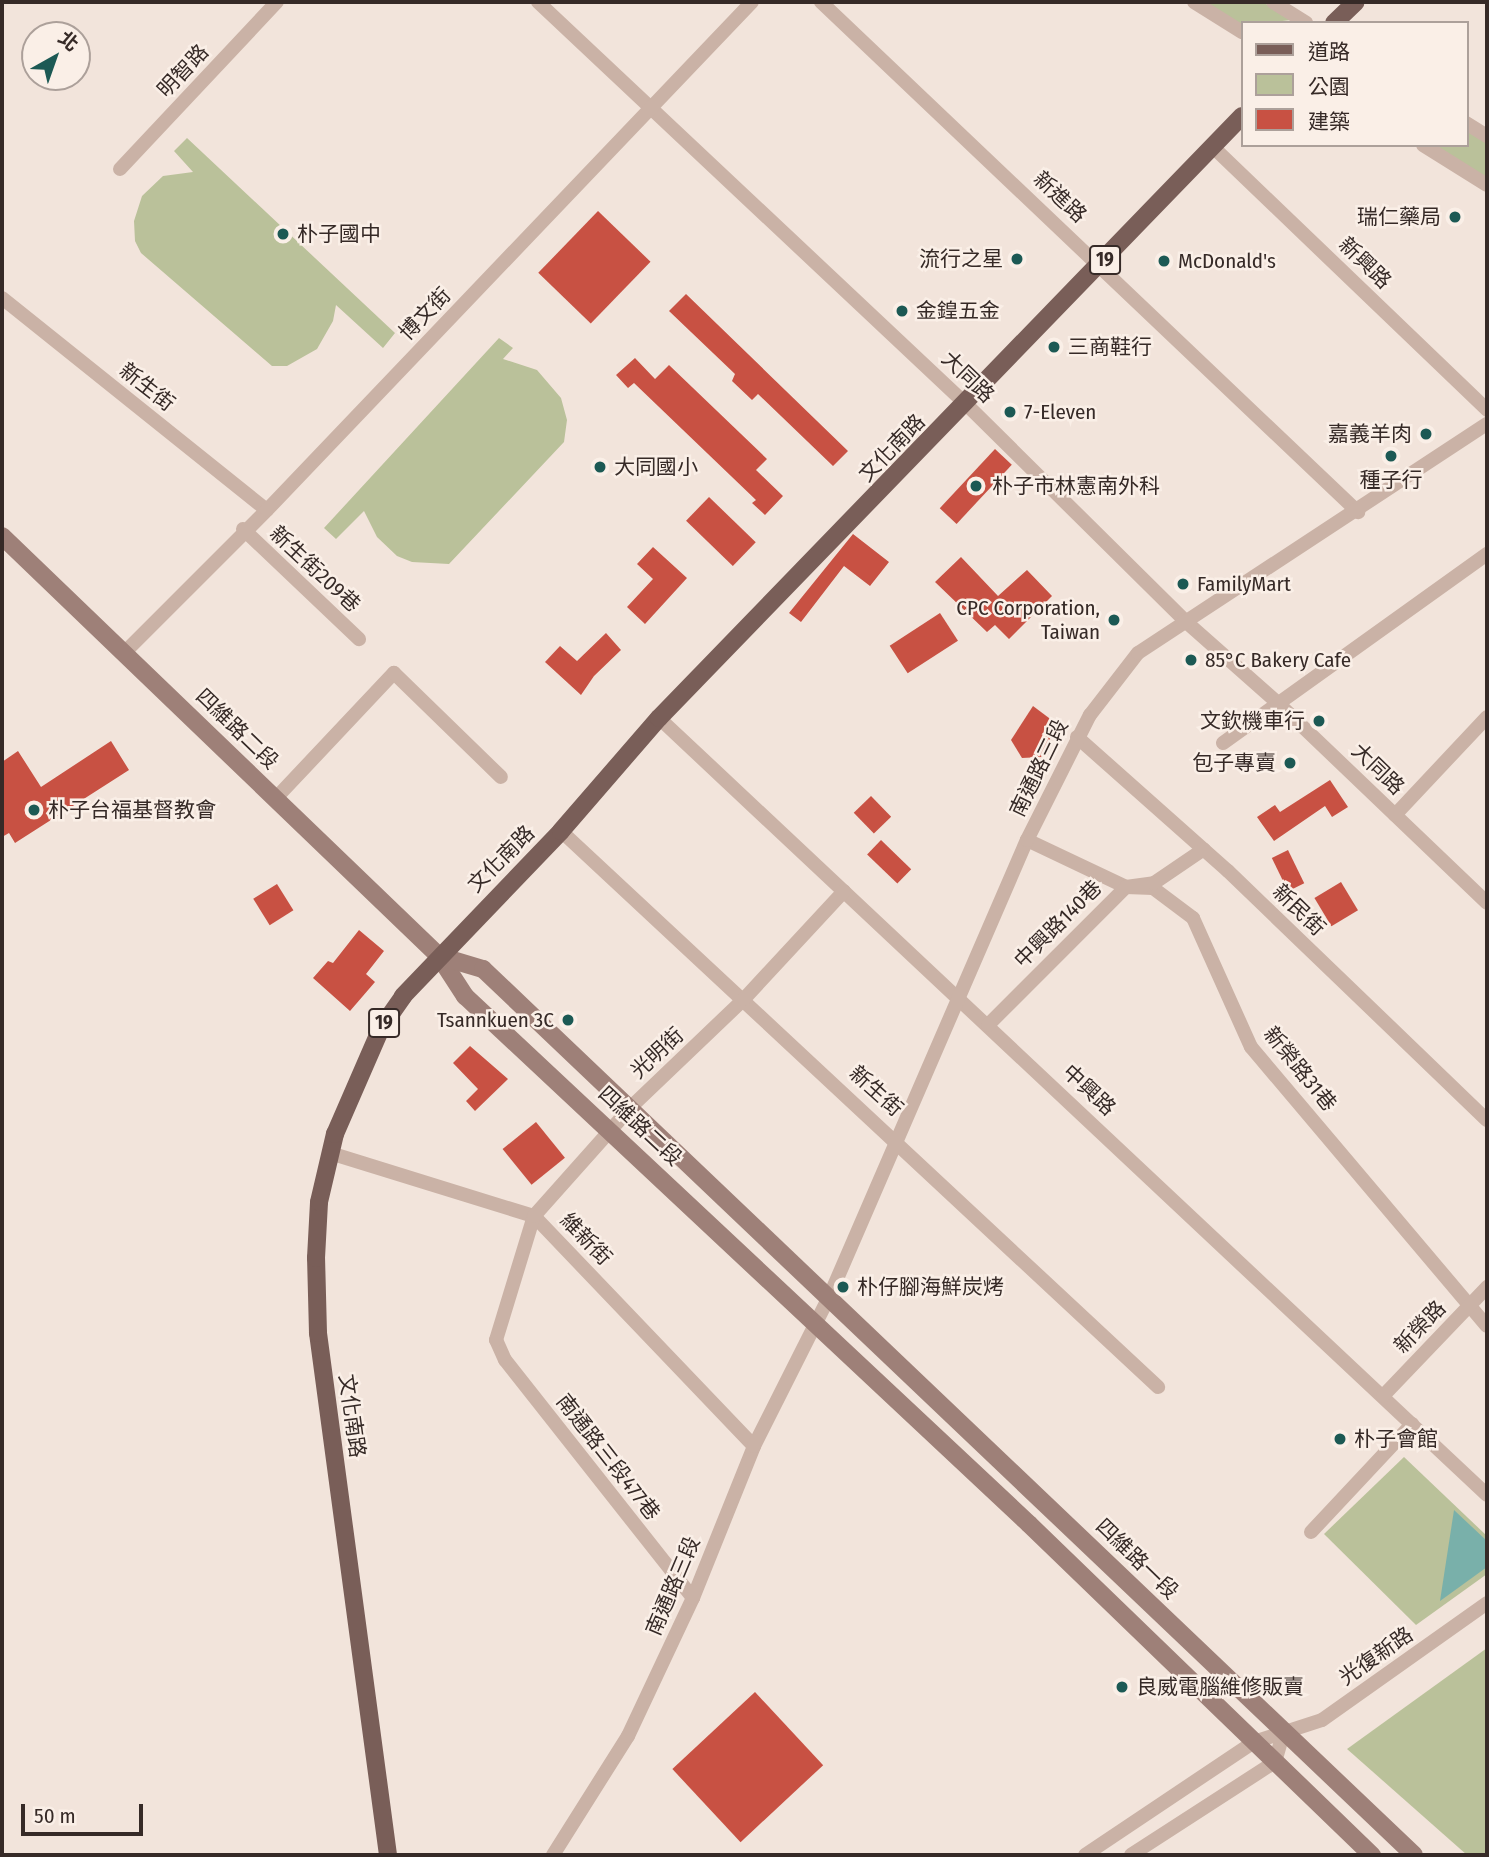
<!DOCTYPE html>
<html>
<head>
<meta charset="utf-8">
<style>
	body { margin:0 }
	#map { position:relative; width:1489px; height:1857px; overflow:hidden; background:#f2e4db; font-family:"Fira Sans Condensed","Noto Sans TC",sans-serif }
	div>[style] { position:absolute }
	.green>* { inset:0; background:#bac19a }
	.water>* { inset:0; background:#79b0aa }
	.building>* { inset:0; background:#c85143; transform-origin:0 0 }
	.street>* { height:14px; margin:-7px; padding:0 7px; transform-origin:7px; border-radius:7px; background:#cab2a6 }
	.secondary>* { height:18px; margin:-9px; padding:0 9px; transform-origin:9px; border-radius:9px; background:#9e8078 }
	.primary>* { height:18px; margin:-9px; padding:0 9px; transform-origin:9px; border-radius:9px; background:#795e58 }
	.dots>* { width:19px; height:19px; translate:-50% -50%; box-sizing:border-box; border:4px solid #faefe7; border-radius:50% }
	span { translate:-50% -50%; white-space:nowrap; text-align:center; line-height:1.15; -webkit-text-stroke:5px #faefe7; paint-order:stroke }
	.shield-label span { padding:2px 5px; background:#faefe7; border:2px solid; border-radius:5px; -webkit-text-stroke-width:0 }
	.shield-label { font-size:19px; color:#362a27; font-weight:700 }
	.street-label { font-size:21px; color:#362a27 }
	.poi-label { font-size:21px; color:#362a27 }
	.right { translate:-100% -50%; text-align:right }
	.left { translate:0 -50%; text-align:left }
	.frame { position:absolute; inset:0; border:4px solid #362a27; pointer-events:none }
	.legend { position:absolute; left:1241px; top:21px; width:228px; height:126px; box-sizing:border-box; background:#faefe7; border:2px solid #aca09a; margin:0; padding:9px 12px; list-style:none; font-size:21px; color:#362a27 }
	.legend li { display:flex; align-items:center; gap:14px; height:35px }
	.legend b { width:35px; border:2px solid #aca09a }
	.north { position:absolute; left:21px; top:21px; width:70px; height:70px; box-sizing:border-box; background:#faefe7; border:2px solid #aca09a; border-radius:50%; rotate:40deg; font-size:19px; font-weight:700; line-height:28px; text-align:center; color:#362a27 }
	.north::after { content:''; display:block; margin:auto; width:24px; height:32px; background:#1c5954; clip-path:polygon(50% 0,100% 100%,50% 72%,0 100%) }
	.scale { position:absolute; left:21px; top:1804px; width:122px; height:32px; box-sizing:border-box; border:4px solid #362a27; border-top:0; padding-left:9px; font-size:21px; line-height:24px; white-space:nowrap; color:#362a27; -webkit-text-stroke:5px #faefe7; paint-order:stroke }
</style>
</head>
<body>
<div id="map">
	<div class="green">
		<i style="clip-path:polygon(1205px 2px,1263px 2px,1292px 20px,1242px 25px)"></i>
		<i style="clip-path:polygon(1466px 127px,1487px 141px,1487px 178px,1435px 145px,1466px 145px)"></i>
		<i style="clip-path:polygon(187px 138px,395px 333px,383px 348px,336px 305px,333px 321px,317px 349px,287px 366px,272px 366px,141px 253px,135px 241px,134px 221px,142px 196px,163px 176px,193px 172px,174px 151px)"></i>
		<i style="clip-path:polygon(499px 338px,513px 348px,503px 359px,537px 370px,561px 398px,567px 420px,564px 442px,449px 564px,412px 562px,397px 556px,377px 537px,364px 511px,336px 539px,324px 528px)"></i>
		<i style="clip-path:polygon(1404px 1457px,1487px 1536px,1487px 1574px,1416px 1625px,1324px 1534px)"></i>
		<i style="clip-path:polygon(1487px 1648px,1487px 1855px,1467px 1855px,1347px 1749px)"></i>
	</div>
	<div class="water">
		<i style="clip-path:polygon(1454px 1510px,1487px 1541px,1487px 1567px,1440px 1601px)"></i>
	</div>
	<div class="building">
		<i style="left:598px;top:211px;width:73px;height:86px;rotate:44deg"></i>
		<i style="clip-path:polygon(686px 294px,848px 451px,833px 466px,758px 394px,752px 400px,732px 381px,735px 374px,669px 311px)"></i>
		<i style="clip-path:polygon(635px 358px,655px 379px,669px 365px,767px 459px,756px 470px,783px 496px,765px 515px,752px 503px,756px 500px,634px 383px,628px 388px,616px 375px)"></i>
		<i style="left:995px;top:449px;width:23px;height:81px;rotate:43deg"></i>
		<i style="left:709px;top:497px;width:65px;height:33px;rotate:44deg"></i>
		<i style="clip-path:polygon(853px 534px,889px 562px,870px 586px,844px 566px,801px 622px,789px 613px)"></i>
		<i style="clip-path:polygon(653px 547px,687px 578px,645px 624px,627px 607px,653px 579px,637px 564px)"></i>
		<i style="clip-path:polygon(961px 557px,998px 596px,1027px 570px,1052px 596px,1009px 639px,995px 625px,987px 632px,935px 582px)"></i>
		<i style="left:940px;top:613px;width:33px;height:60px;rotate:57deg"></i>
		<i style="clip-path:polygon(606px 633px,621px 650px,594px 676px,581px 695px,545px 662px,560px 646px,577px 661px)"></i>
		<i style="clip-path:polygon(1033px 706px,1057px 724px,1041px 757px,1022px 758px,1011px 740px)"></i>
		<i style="clip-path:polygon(111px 741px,129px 770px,15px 843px,9px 833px,2px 837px,2px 762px,18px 751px,41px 787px)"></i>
		<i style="clip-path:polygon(1330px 780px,1348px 807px,1332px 817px,1325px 806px,1274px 841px,1257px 817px,1275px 805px,1280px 812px)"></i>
		<i style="left:871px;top:796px;width:29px;height:24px;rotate:46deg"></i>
		<i style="left:881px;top:840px;width:42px;height:20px;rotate:44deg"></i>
		<i style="left:1288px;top:850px;width:37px;height:18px;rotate:64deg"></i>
		<i style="left:1341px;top:882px;width:33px;height:31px;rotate:59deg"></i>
		<i style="left:277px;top:884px;width:31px;height:28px;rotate:58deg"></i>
		<i style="clip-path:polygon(359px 930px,384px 951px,366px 974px,375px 982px,350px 1011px,313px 978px,328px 961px,333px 963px)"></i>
		<i style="clip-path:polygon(470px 1046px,508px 1079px,475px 1111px,466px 1101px,478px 1089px,453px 1063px)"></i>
		<i style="left:536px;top:1122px;width:46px;height:43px;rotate:51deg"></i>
		<i style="left:755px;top:1692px;width:100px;height:113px;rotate:47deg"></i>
	</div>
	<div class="street">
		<i style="left:538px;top:2px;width:589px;rotate:43.21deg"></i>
		<i style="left:967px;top:405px;width:305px;rotate:44.7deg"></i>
		<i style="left:1184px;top:620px;width:128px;rotate:41.5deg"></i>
		<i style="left:1280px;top:705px;width:286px;rotate:43.7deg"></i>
		<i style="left:821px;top:2px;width:741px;rotate:43.52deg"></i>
		<i style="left:1194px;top:2px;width:57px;rotate:32deg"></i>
		<i style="left:1273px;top:2px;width:39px;rotate:32deg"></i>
		<i style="left:1466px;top:123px;width:25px;rotate:32deg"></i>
		<i style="left:1423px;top:145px;width:75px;rotate:32deg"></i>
		<i style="left:1213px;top:147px;width:380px;rotate:43.8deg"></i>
		<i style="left:120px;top:169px;width:229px;rotate:-46.8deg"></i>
		<i style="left:2px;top:298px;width:339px;rotate:38.7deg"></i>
		<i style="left:243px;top:529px;width:160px;rotate:43.5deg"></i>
		<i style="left:125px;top:652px;width:201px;rotate:-45deg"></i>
		<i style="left:267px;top:510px;width:702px;rotate:-46.33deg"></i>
		<i style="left:659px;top:718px;width:1135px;rotate:43.18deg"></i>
		<i style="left:1077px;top:737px;width:202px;rotate:41.6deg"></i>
		<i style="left:1228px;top:871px;width:359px;rotate:43.9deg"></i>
		<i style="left:1223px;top:743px;width:325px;rotate:-35.6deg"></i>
		<i style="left:276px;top:798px;width:172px;rotate:-46.7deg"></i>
		<i style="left:394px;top:673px;width:149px;rotate:44.2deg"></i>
		<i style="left:1395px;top:815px;width:134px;rotate:-46.8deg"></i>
		<i style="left:561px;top:831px;width:816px;rotate:42.96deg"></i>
		<i style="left:1027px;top:840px;width:110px;rotate:25.4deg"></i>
		<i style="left:1126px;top:887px;width:27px;rotate:2deg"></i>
		<i style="left:1153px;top:888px;width:50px;rotate:36.9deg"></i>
		<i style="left:1193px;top:918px;width:141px;rotate:65.8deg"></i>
		<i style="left:1251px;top:1047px;width:365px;rotate:49.8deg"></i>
		<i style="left:988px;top:1025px;width:195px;rotate:-45deg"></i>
		<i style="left:1126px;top:887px;width:28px;rotate:-8deg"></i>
		<i style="left:1154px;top:883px;width:60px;rotate:-34.2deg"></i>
		<i style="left:330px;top:1153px;width:214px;rotate:17.2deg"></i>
		<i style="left:534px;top:1216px;width:318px;rotate:46.3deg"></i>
		<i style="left:1383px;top:1396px;width:151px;rotate:-46.3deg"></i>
		<i style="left:1311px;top:1532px;width:148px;rotate:-46.9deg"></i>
		<i style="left:693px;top:1598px;width:303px;rotate:-128.3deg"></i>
		<i style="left:505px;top:1360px;width:22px;rotate:-114deg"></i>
		<i style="left:496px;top:1340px;width:130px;rotate:-73deg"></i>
		<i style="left:534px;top:1216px;width:146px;rotate:-48.3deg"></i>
		<i style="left:631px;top:1107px;width:156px;rotate:-43.7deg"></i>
		<i style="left:744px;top:999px;width:147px;rotate:-47.2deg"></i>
		<i style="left:553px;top:1855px;width:141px;rotate:-57.8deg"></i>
		<i style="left:628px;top:1736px;width:153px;rotate:-64.8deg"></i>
		<i style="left:693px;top:1598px;width:164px;rotate:-68.1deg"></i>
		<i style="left:754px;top:1446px;width:169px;rotate:-63.3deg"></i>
		<i style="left:830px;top:1295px;width:496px;rotate:-66.6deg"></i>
		<i style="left:1027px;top:840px;width:140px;rotate:-63.3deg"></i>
		<i style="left:1090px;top:715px;width:78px;rotate:-52.3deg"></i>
		<i style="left:1138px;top:653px;width:417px;rotate:-33.3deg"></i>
		<i style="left:1085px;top:1855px;width:203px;rotate:-33.8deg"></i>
		<i style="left:1254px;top:1742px;width:71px;rotate:-17.9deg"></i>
		<i style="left:1322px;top:1720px;width:202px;rotate:-35.3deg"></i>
		<i style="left:1131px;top:1855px;width:171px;rotate:-32.9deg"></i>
		<i style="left:1275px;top:1762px;width:32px;rotate:-74deg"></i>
	</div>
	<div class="secondary">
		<i style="left:2px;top:536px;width:606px;rotate:43.86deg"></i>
		<i style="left:439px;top:956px;width:48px;rotate:57deg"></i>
		<i style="left:465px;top:996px;width:773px;rotate:43.11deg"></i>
		<i style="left:1029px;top:1524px;width:477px;rotate:44deg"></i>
		<i style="left:439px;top:956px;width:46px;rotate:16.5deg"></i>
		<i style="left:483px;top:969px;width:1285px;rotate:43.58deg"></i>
	</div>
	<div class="primary">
		<i style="left:1334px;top:23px;width:30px;rotate:-44deg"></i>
		<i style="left:388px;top:1855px;width:527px;rotate:-97.64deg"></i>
		<i style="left:318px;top:1333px;width:75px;rotate:-91.5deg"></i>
		<i style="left:316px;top:1258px;width:56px;rotate:-86.9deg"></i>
		<i style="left:319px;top:1202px;width:70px;rotate:-76.8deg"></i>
		<i style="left:335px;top:1134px;width:116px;rotate:-66.5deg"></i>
		<i style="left:381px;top:1028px;width:39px;rotate:-55deg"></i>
		<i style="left:403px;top:996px;width:228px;rotate:-46.2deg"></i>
		<i style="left:561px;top:831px;width:150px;rotate:-49.1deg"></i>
		<i style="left:659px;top:718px;width:838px;rotate:-45.92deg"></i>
	</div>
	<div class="dots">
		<i style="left:1455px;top:217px;background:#1c5954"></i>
		<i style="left:283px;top:234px;background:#1c5954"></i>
		<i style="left:1017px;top:259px;background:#1c5954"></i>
		<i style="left:1164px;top:261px;background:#1c5954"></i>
		<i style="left:902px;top:311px;background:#1c5954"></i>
		<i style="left:1054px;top:347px;background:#1c5954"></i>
		<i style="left:1010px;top:412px;background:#1c5954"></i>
		<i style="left:1426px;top:434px;background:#1c5954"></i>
		<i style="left:1391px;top:456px;background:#1c5954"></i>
		<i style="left:600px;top:467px;background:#1c5954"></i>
		<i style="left:976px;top:486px;background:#1c5954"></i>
		<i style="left:1183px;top:584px;background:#1c5954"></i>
		<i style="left:1114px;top:620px;background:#1c5954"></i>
		<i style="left:1191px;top:660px;background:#1c5954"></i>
		<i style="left:1319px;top:721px;background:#1c5954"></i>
		<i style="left:1290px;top:763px;background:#1c5954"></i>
		<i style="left:34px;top:810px;background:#1c5954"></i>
		<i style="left:568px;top:1020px;background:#1c5954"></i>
		<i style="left:843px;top:1287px;background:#1c5954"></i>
		<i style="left:1340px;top:1439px;background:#1c5954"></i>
		<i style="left:1122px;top:1687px;background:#1c5954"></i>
	</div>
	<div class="shield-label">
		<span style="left:1105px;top:260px">19</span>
		<span style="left:384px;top:1023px">19</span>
	</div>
	<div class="street-label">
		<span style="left:183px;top:71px;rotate:-47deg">明智路</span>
		<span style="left:1060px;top:197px;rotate:43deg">新進路</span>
		<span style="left:1365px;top:263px;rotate:44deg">新興路</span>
		<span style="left:425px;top:314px;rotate:-46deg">博文街</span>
		<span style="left:968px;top:377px;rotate:44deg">大同路</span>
		<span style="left:147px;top:387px;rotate:38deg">新生街</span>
		<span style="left:892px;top:448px;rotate:-46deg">文化南路</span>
		<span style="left:315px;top:569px;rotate:43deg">新生街209巷</span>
		<span style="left:237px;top:729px;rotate:44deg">四維路二段</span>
		<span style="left:1039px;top:768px;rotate:-64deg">南通路三段</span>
		<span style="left:1378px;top:769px;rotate:44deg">大同路</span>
		<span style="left:501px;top:859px;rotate:-45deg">文化南路</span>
		<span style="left:1299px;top:910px;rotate:44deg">新民街</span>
		<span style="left:1058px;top:924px;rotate:-45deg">中興路140巷</span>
		<span style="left:657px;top:1053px;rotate:-43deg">光明街</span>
		<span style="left:1300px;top:1069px;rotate:51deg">新榮路31巷</span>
		<span style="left:1089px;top:1090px;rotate:43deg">中興路</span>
		<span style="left:876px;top:1091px;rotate:42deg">新生街</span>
		<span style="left:640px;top:1126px;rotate:43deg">四維路二段</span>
		<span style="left:586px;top:1239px;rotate:46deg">維新街</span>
		<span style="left:1420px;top:1327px;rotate:-46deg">新榮路</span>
		<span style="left:352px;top:1416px;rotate:82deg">文化南路</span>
		<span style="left:608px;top:1457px;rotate:52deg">南通路三段477巷</span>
		<span style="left:1137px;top:1559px;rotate:44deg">四維路一段</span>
		<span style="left:673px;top:1586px;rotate:-67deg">南通路三段</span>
		<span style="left:1376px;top:1656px;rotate:-35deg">光復新路</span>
	</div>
	<div class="poi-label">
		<span class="right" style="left:1441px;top:217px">瑞仁藥局</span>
		<span class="left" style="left:297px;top:234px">朴子國中</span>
		<span class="right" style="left:1003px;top:259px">流行之星</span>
		<span class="left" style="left:1178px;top:261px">McDonald's</span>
		<span class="left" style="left:916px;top:311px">金鍠五金</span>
		<span class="left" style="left:1068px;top:347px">三商鞋行</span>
		<span class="left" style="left:1024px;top:412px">7-Eleven</span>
		<span class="right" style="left:1412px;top:434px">嘉義羊肉</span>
		<span class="left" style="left:614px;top:467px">大同國小</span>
		<span style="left:1391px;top:480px">種子行</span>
		<span class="left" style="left:992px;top:486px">朴子市林憲南外科</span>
		<span class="left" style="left:1197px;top:584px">FamilyMart</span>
		<span class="right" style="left:1100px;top:620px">CPC Corporation,<br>Taiwan</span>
		<span class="left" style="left:1205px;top:660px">85°C Bakery Cafe</span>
		<span class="right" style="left:1305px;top:721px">文欽機車行</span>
		<span class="right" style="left:1276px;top:763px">包子專賣</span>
		<span class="left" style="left:48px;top:810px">朴子台福基督教會</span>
		<span class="right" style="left:554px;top:1020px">Tsannkuen 3C</span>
		<span class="left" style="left:857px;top:1287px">朴仔腳海鮮炭烤</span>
		<span class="left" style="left:1354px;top:1439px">朴子會館</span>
		<span class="left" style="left:1136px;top:1687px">良威電腦維修販賣</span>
	</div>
	<div class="frame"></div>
	<ul class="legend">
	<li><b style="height:9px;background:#795e58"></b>道路</li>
	<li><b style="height:19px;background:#bac19a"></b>公園</li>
	<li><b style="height:19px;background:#c85143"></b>建築</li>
	</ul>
	<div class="north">北</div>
	<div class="scale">50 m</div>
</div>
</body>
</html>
